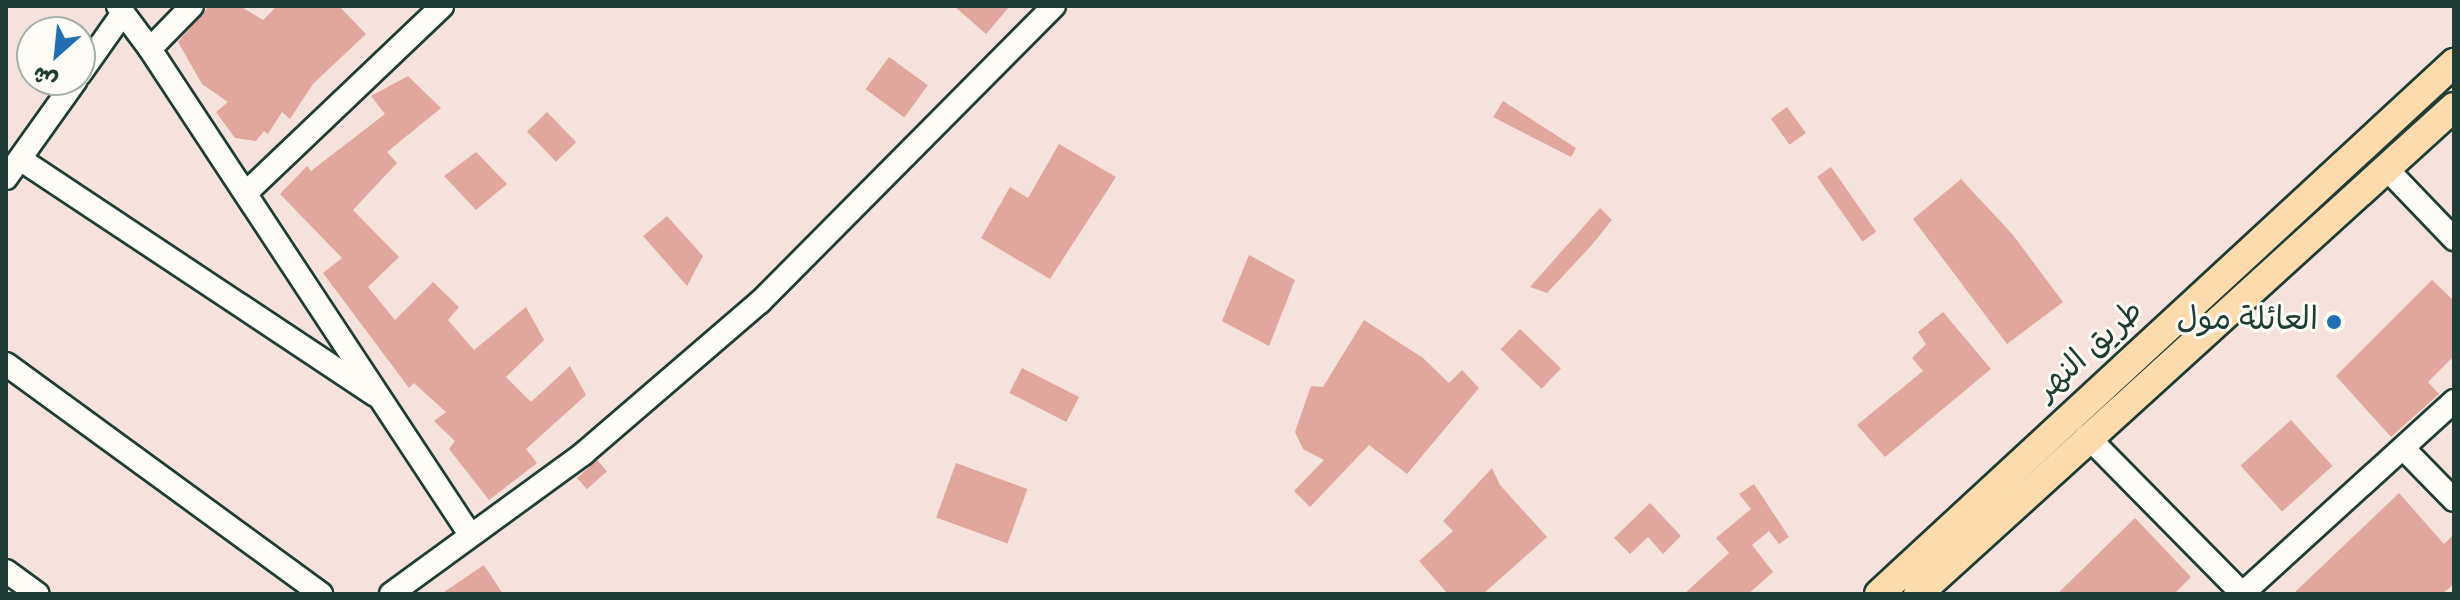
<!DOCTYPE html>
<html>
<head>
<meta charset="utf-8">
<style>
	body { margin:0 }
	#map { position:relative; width:2460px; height:600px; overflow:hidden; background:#f5e2dd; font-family:"Indie Flower","Playpen Sans Arabic",sans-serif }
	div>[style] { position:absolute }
	.building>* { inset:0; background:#e1a79f; transform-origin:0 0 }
	.roads { filter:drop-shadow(2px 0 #1f3d34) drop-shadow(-2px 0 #1f3d34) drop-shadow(0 2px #1f3d34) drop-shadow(0 -2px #1f3d34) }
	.minor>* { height:22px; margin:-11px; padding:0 11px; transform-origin:11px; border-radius:11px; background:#fdfcf7 }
	.major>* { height:28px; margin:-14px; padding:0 14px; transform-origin:14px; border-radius:14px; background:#fedbac }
	.dots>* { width:22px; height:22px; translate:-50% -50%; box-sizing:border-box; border:4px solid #fdfcf7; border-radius:50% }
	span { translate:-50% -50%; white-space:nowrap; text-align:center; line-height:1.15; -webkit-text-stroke:6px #fdfcf7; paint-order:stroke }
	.poi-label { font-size:32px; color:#1f3d34 }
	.right { translate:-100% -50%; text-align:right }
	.street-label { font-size:32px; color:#1f3d34 }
	.frame { position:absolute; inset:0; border:8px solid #1f3d34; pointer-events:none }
	.north { position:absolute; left:16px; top:16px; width:80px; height:80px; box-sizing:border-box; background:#fdfcf7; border:2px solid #a4b0a9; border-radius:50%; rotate:207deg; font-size:22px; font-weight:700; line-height:32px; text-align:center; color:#1f3d34 }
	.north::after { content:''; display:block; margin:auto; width:28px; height:36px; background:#1f6fb2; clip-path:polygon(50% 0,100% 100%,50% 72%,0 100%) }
</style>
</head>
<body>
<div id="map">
	<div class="building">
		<i style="clip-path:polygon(209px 6px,240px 6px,263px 20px,277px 6px,339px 6px,366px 34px,313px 84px,290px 119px,282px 112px,268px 134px,264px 131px,256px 141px,235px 138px,216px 112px,228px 102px,202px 84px,178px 42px)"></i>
		<i style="clip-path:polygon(954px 6px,1010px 6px,986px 34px)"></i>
		<i style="left:889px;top:57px;width:48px;height:40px;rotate:36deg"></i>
		<i style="clip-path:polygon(408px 76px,441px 108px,387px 152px,397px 163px,353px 210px,399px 257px,368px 287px,395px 320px,433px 282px,459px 307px,448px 320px,474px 350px,526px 307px,544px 340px,506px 377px,531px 402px,570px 366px,586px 395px,526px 449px,537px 463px,489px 500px,449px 449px,455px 441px,434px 421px,446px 412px,414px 383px,409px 388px,323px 273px,342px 258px,280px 194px,307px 166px,311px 171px,385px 114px,371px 96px)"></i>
		<i style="clip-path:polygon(1503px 101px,1576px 148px,1571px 157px,1493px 117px)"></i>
		<i style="left:1787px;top:107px;width:32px;height:20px;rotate:54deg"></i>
		<i style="left:547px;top:112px;width:42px;height:28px;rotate:46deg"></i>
		<i style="clip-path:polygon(1059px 144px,1116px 177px,1050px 279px,981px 238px,1010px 187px,1028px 198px)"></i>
		<i style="clip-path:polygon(476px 152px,507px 184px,476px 210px,444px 176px)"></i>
		<i style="left:1831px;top:167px;width:79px;height:17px;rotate:55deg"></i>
		<i style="clip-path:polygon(1961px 179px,2013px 235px,2063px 302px,2007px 344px,1913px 219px)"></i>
		<i style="clip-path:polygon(1600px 208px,1612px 220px,1591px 246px,1547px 293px,1530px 287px)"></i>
		<i style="clip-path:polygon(667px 216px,703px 256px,687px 286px,643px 236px)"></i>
		<i style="clip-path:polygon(1249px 255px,1295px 280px,1269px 346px,1222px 321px)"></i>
		<i style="clip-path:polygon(2432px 280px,2454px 301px,2454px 356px,2428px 382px,2439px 394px,2391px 437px,2336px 376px)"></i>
		<i style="clip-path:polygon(1943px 312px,1991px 369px,1885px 457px,1857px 425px,1923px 371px,1912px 358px,1926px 344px,1918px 332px)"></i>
		<i style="clip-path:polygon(1364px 320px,1423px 358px,1449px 383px,1462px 370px,1479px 388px,1407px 474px,1369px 445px,1310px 507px,1294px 491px,1324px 460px,1303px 449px,1295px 432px,1311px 386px,1323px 387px)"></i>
		<i style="left:1520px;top:329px;width:57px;height:28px;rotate:44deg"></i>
		<i style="left:1022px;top:368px;width:64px;height:28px;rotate:27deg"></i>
		<i style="left:2291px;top:420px;width:62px;height:68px;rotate:48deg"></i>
		<i style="left:597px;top:460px;width:15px;height:27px;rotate:48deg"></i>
		<i style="left:956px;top:463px;width:76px;height:58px;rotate:20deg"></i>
		<i style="clip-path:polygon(1492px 468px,1500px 485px,1547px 537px,1483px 594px,1448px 594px,1419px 561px,1453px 531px,1443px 521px)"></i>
		<i style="clip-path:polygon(1754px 484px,1789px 537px,1779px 544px,1769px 531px,1752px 545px,1773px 572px,1748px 594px,1684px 594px,1729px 553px,1716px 538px,1751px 509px,1739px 494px)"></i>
		<i style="clip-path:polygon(2399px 493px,2444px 544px,2454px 534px,2454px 584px,2442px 594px,2293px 594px)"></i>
		<i style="clip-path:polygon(1650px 503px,1681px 536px,1663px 554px,1648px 537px,1630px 554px,1614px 538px)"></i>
		<i style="clip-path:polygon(2135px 518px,2191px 577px,2174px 594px,2057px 594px)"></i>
		<i style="clip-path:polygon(484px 565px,503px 594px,441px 594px)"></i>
	</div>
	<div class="roads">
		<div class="minor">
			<i style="left:118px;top:6px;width:54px;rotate:53.3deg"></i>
			<i style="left:192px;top:6px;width:60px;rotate:134.3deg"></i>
			<i style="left:150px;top:49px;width:580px;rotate:56.61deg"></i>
			<i style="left:80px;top:74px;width:75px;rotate:-54.8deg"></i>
			<i style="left:20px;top:159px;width:426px;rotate:33.6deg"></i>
			<i style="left:2385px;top:167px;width:100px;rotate:46.2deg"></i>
			<i style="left:6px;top:178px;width:120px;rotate:-54.5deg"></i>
			<i style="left:248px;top:191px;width:268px;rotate:-43.6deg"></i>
			<i style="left:6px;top:364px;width:390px;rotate:36.1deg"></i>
			<i style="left:2087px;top:436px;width:222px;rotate:45.4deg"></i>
			<i style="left:2404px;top:449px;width:71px;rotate:45.6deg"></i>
			<i style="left:6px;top:571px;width:39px;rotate:36deg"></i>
			<i style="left:391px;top:594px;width:238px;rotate:-36.1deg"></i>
			<i style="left:583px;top:454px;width:233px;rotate:-40.7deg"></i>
			<i style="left:760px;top:302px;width:417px;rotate:-45.2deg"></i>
			<i style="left:2242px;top:594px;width:287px;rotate:-42.3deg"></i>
		</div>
		<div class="major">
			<i style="left:1879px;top:594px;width:783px;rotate:-42.72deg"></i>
			<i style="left:1918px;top:594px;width:724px;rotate:-42.26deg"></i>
		</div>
	</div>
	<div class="dots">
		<i style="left:2334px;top:322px;background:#1f6fb2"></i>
	</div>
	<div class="poi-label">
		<span class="right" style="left:2318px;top:322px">العائلة مول</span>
	</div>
	<div class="street-label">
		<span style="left:2091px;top:352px;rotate:-42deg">طريق النهر</span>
	</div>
	<div class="frame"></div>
	<div class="north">ش</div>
</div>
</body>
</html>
